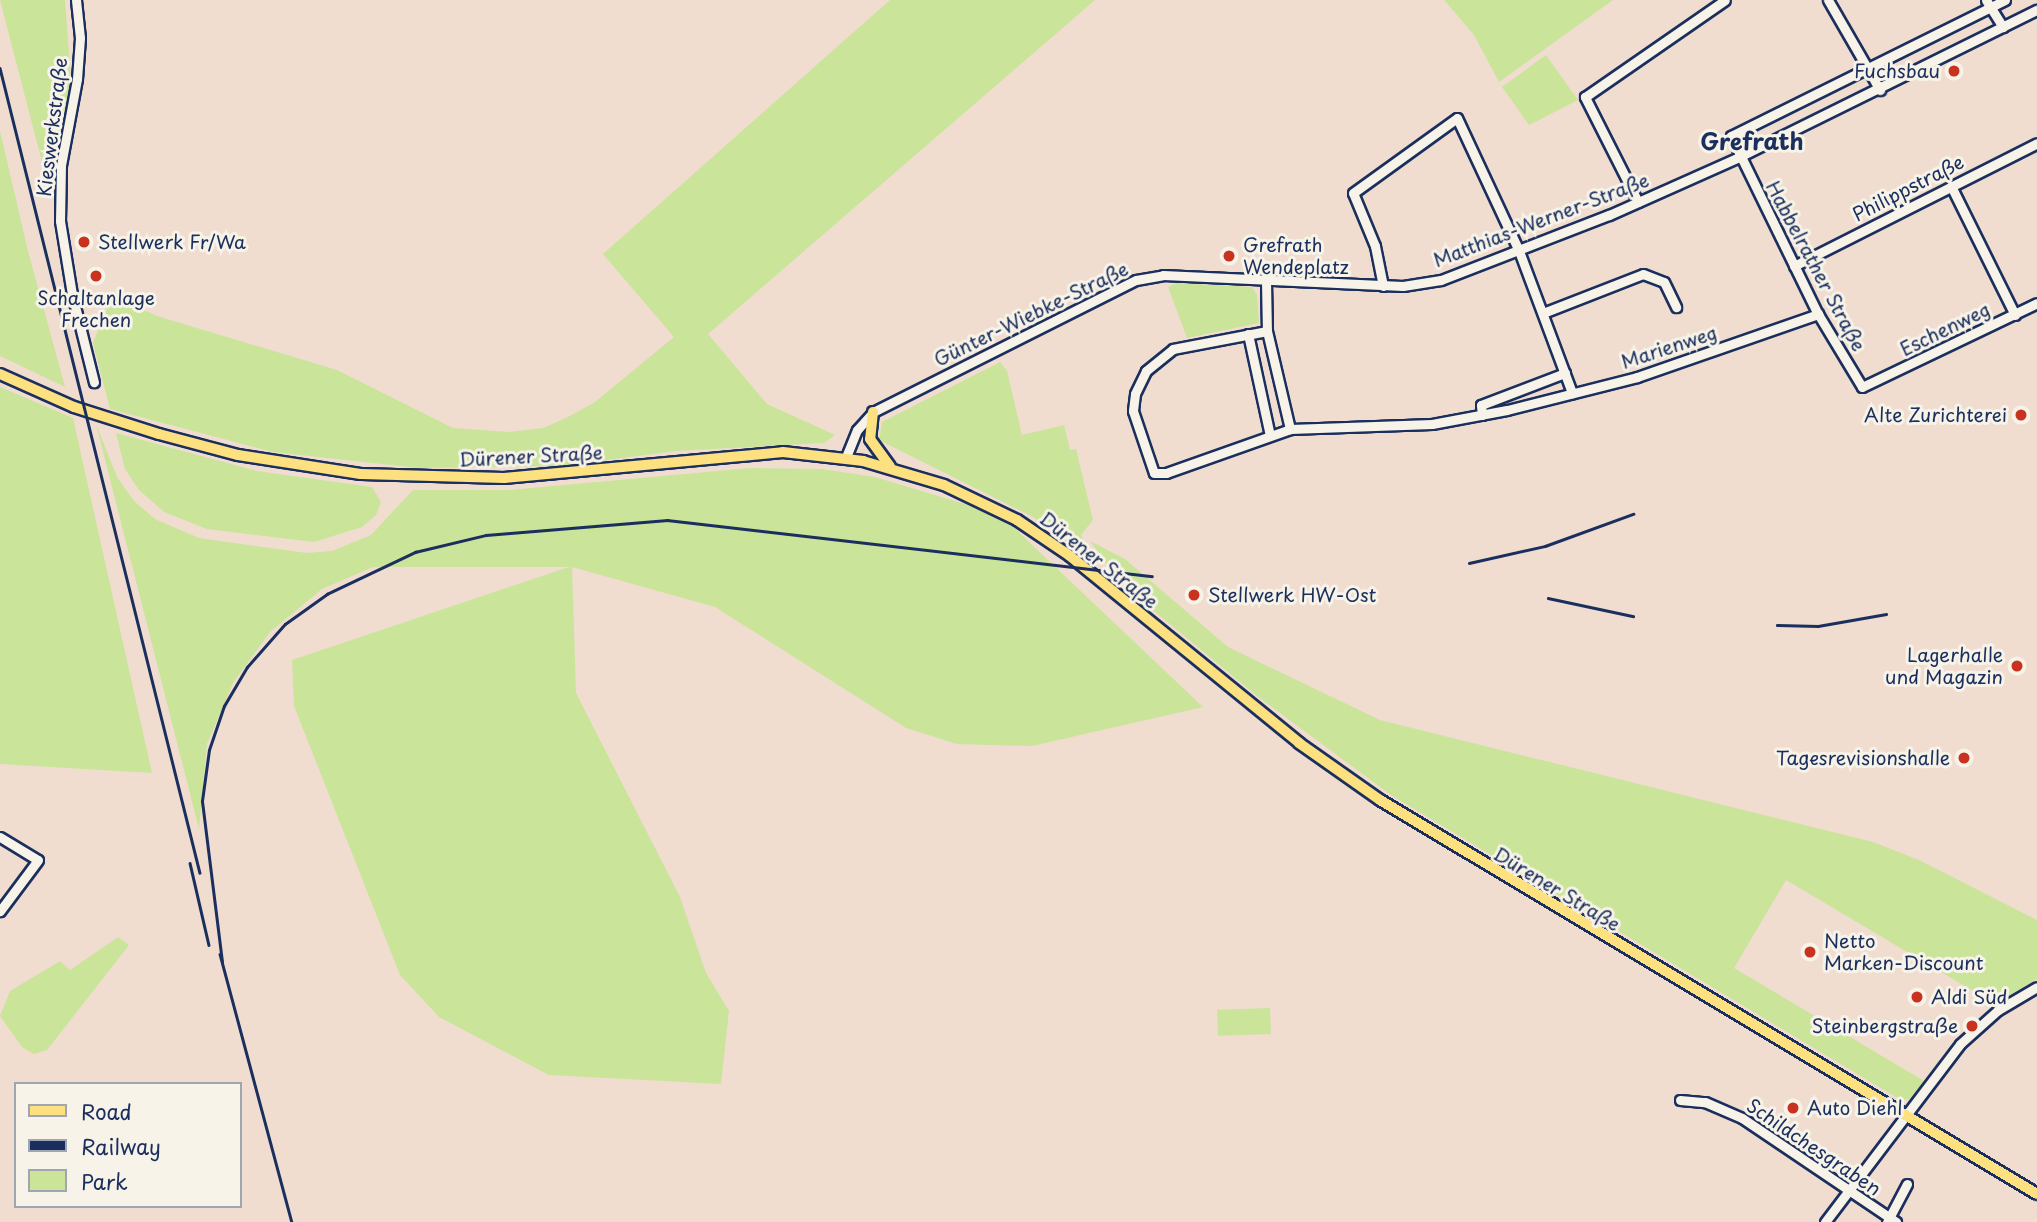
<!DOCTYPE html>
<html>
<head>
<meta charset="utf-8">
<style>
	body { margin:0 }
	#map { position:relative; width:2037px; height:1222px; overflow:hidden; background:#f0ddd0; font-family:"Playpen Sans",sans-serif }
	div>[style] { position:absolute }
	.green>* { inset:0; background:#cae49a; transform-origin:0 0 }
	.roads { filter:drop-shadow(2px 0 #1b2f5e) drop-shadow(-2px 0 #1b2f5e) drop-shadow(0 2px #1b2f5e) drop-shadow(0 -2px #1b2f5e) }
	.minor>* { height:9px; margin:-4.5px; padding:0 4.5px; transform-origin:4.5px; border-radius:4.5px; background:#f7f3e8 }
	.major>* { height:10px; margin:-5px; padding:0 5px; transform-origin:5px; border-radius:5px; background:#fde080 }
	.rail>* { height:2.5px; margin:-1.25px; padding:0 1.25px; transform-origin:1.25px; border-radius:1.25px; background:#1b2f5e }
	.dots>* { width:19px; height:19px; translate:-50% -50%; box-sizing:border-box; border:4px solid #f7f3e8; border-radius:50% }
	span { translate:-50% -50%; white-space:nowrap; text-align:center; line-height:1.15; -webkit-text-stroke:6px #f7f3e8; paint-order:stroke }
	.poi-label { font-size:19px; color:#1b2f5e }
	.right { translate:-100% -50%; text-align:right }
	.left { translate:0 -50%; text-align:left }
	.street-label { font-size:19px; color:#1b2f5e }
	.quarter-label { font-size:23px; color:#1b2f5e; font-weight:700 }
	.legend { position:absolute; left:14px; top:1082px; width:228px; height:126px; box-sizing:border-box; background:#f7f3e8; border:2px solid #9fa5b1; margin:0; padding:9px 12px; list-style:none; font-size:21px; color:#1b2f5e }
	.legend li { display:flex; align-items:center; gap:14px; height:35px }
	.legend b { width:35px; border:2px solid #9fa5b1 }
</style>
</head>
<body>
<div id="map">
	<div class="green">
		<i style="clip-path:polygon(0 0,65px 0,71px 81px,48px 185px)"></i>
		<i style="clip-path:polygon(890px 0,1095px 0,708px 334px,767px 404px,835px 435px,824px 443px,676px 451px,561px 466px,418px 468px,273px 452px,110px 409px,93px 343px,112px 296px,157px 316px,337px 370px,453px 428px,509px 432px,543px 428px,568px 417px,595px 402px,674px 337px,603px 254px)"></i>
		<i style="clip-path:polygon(1444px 0,1613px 0,1499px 82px,1474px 35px)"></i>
		<i style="clip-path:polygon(1546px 55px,1578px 100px,1529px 125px,1502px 87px)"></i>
		<i style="clip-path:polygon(0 131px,28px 251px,65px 387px,0 356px)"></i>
		<i style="clip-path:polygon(1177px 283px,1252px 287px,1257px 295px,1259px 323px,1187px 338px,1168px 287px)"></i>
		<i style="clip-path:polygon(1000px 362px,1007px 371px,1022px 435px,1064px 425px,1070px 450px,1076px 449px,1093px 520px,1081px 535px,1097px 564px,1033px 517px,879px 440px,882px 422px)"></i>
		<i style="clip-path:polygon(0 387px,73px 418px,152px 773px,0 764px)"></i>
		<i style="clip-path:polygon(96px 424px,117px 477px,134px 501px,155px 519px,199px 538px,307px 553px,332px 551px,371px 535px,413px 490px,509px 490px,750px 468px,822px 469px,875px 477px,968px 505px,1012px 526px,1203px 707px,1032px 746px,957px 744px,906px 728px,715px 607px,572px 567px,576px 693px,680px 897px,706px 973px,729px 1011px,721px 1084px,549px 1075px,439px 1017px,400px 975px,294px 706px,292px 660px,569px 567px,373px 567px,322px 589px,270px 632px,233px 683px,207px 744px,199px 829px)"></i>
		<i style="clip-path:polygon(116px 433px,257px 471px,372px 487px,381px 502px,376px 515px,362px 527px,314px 542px,207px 529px,164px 512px,139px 490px,125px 469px)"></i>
		<i style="clip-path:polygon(1090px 541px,1125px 559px,1228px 647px,1380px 720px,1873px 842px,1919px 860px,2037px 920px,2037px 979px,1995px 1004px,1786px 880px,1734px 968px,1924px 1081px,1910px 1099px,1901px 1100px,1391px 795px,1257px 696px,1120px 583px)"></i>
		<i style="clip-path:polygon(118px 937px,129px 945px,47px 1050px,34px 1054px,22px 1047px,0 1016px,10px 991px,60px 961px,70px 970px)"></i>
		<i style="left:1270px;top:1008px;width:26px;height:53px;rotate:88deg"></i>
	</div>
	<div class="roads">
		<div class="minor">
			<i style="left:76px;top:0;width:38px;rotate:84deg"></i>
			<i style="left:80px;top:38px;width:41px;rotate:94.2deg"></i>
			<i style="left:77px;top:79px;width:87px;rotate:100.5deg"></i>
			<i style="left:61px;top:165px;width:56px;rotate:91deg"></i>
			<i style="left:60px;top:221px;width:74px;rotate:80.7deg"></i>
			<i style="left:72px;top:294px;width:91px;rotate:76deg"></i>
			<i style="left:1828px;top:0;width:104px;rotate:60deg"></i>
			<i style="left:1986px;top:0;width:32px;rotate:58deg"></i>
			<i style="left:2005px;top:0;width:306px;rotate:153.6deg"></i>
			<i style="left:1731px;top:136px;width:198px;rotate:64deg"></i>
			<i style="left:1818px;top:314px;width:85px;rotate:58.9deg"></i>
			<i style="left:1862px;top:387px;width:194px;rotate:-25.6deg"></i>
			<i style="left:1951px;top:186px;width:144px;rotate:63.6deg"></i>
			<i style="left:1638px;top:202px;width:118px;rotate:-116.8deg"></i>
			<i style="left:1585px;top:97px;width:170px;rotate:-34.7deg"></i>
			<i style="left:1794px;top:266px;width:272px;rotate:-26.8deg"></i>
			<i style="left:1266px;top:281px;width:50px;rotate:88.9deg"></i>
			<i style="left:1267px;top:331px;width:101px;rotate:76.8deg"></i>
			<i style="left:1383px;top:286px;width:41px;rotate:-101.3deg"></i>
			<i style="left:1375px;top:246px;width:57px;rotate:-112.5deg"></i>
			<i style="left:1353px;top:193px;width:128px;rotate:-35.8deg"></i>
			<i style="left:1457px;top:118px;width:147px;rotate:65deg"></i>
			<i style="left:1519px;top:251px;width:152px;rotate:69.5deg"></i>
			<i style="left:1543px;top:313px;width:107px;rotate:-21.3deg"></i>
			<i style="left:1643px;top:274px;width:22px;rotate:21deg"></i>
			<i style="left:1664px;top:282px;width:28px;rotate:64deg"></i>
			<i style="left:1267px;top:331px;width:96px;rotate:169.2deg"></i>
			<i style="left:1173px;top:349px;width:35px;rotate:141deg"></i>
			<i style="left:1146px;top:371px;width:25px;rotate:116deg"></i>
			<i style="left:1135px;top:394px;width:17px;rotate:97deg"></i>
			<i style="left:1133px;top:411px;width:65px;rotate:71.3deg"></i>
			<i style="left:1154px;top:473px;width:12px"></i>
			<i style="left:1166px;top:473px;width:132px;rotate:-19.5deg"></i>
			<i style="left:1290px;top:429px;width:142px;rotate:-2deg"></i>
			<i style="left:1432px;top:424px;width:76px;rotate:-10.6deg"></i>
			<i style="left:1507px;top:410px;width:134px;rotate:-14.2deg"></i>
			<i style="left:1637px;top:377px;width:192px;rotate:-19.2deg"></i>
			<i style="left:1248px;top:334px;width:104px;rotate:77.8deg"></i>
			<i style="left:1482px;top:415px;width:10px;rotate:-96deg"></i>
			<i style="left:1481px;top:405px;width:90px;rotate:-20.9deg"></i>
			<i style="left:846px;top:457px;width:29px;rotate:-68deg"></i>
			<i style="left:857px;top:430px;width:24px;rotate:-48deg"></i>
			<i style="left:873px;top:412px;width:294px;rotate:-26.7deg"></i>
			<i style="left:1136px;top:280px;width:27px;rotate:-10deg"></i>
			<i style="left:1163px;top:275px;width:240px;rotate:2.6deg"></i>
			<i style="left:1403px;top:286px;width:38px;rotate:-9deg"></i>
			<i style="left:1441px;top:280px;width:180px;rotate:-21.2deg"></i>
			<i style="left:1609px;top:215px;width:142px;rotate:-24deg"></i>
			<i style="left:1739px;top:157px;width:332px;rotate:-26.3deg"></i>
			<i style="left:0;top:837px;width:44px;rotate:31.2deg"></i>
			<i style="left:38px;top:860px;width:64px;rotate:126.7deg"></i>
			<i style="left:1680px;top:1100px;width:25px;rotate:5deg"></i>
			<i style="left:1705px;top:1102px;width:40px;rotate:23.4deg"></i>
			<i style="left:1742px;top:1118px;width:186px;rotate:34deg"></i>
			<i style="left:1825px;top:1222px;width:223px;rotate:-52.8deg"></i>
			<i style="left:1960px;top:1044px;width:51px;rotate:-41.8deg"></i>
			<i style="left:1998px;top:1010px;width:45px;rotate:-30.5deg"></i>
			<i style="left:1887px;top:1222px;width:43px;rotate:-62.2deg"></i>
		</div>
		<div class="major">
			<i style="left:0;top:374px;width:81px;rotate:24deg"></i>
			<i style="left:74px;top:407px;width:89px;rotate:17.6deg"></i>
			<i style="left:159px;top:434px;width:82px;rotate:14.9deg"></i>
			<i style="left:238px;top:455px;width:124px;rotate:8.8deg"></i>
			<i style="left:361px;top:474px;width:143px;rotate:1.6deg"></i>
			<i style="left:504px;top:478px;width:280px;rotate:-5.3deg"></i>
			<i style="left:783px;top:452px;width:81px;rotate:6.4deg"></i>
			<i style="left:863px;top:461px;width:84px;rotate:16.5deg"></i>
			<i style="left:944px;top:485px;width:81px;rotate:25.6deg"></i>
			<i style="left:1017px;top:520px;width:64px;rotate:34.2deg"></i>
			<i style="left:1070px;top:556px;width:296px;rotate:39.2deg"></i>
			<i style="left:1299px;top:743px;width:99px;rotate:35.1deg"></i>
			<i style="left:1380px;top:800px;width:766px;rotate:30.95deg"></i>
			<i style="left:873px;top:412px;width:27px;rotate:96deg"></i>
			<i style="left:870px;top:439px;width:34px;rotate:54deg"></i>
		</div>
	</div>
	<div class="rail">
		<i style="left:0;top:68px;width:829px;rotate:76.05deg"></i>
		<i style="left:1469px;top:563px;width:78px;rotate:-12.6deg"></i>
		<i style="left:1545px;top:546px;width:94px;rotate:-20deg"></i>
		<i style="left:1548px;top:598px;width:87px;rotate:12deg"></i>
		<i style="left:1777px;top:625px;width:41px;rotate:1.4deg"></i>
		<i style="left:1818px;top:626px;width:69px;rotate:-10deg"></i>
		<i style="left:190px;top:863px;width:84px;rotate:77deg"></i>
		<i style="left:220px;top:954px;width:278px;rotate:75deg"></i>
		<i style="left:222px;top:962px;width:162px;rotate:-97.1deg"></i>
		<i style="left:202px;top:801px;width:51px;rotate:-82.2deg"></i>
		<i style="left:209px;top:750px;width:46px;rotate:-71.2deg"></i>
		<i style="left:224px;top:706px;width:45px;rotate:-59.5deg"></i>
		<i style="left:247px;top:667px;width:57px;rotate:-48.5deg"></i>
		<i style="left:285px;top:624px;width:52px;rotate:-35.5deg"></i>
		<i style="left:327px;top:594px;width:98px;rotate:-25.5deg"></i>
		<i style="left:415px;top:552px;width:73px;rotate:-13.5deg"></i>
		<i style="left:486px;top:535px;width:182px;rotate:-4.7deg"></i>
		<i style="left:667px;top:520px;width:488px;rotate:6.6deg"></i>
	</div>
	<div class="dots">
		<i style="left:1954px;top:71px;background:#c8321e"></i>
		<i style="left:84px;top:242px;background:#c8321e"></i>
		<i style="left:1229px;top:256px;background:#c8321e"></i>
		<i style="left:96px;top:276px;background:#c8321e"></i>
		<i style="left:2021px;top:415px;background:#c8321e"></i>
		<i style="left:1194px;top:595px;background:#c8321e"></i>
		<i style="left:2017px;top:666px;background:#c8321e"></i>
		<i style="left:1964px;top:758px;background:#c8321e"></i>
		<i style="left:1810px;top:952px;background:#c8321e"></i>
		<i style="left:1917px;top:997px;background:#c8321e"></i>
		<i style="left:1972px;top:1026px;background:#c8321e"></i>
		<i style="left:1793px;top:1108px;background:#c8321e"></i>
	</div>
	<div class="poi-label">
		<span class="right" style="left:1940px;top:71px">Fuchsbau</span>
		<span class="left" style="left:98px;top:242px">Stellwerk Fr/Wa</span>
		<span class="left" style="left:1243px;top:256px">Grefrath<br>Wendeplatz</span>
		<span style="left:96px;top:309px">Schaltanlage<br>Frechen</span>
		<span class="right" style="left:2007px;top:415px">Alte Zurichterei</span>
		<span class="left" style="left:1208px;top:595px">Stellwerk HW-Ost</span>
		<span class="right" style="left:2003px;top:666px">Lagerhalle<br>und Magazin</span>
		<span class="right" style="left:1950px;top:758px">Tagesrevisionshalle</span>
		<span class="left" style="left:1824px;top:952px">Netto<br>Marken-Discount</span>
		<span class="left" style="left:1931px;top:997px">Aldi Süd</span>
		<span class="right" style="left:1958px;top:1026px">Steinbergstraße</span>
		<span class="left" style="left:1807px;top:1108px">Auto Diehl</span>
	</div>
	<div class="street-label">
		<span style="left:52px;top:127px;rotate:-83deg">Kieswerkstraße</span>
		<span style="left:1908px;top:188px;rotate:-27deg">Philippstraße</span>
		<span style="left:1541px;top:220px;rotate:-21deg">Matthias-Werner-Straße</span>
		<span style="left:1816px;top:266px;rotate:62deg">Habbelrather Straße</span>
		<span style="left:1031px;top:314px;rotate:-26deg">Günter-Wiebke-Straße</span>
		<span style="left:1945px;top:329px;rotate:-26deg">Eschenweg</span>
		<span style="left:1669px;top:347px;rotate:-18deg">Marienweg</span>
		<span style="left:531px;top:456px;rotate:-3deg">Dürener Straße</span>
		<span style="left:1099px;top:560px;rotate:38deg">Dürener Straße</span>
		<span style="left:1557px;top:889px;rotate:31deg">Dürener Straße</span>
		<span style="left:1814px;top:1147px;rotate:34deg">Schildchesgraben</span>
	</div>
	<div class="quarter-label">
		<span style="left:1752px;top:141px">Grefrath</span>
	</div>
	<ul class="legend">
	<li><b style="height:9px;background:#fde080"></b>Road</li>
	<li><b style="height:9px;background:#1b2f5e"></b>Railway</li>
	<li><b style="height:19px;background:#cae49a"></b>Park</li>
	</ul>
</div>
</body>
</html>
